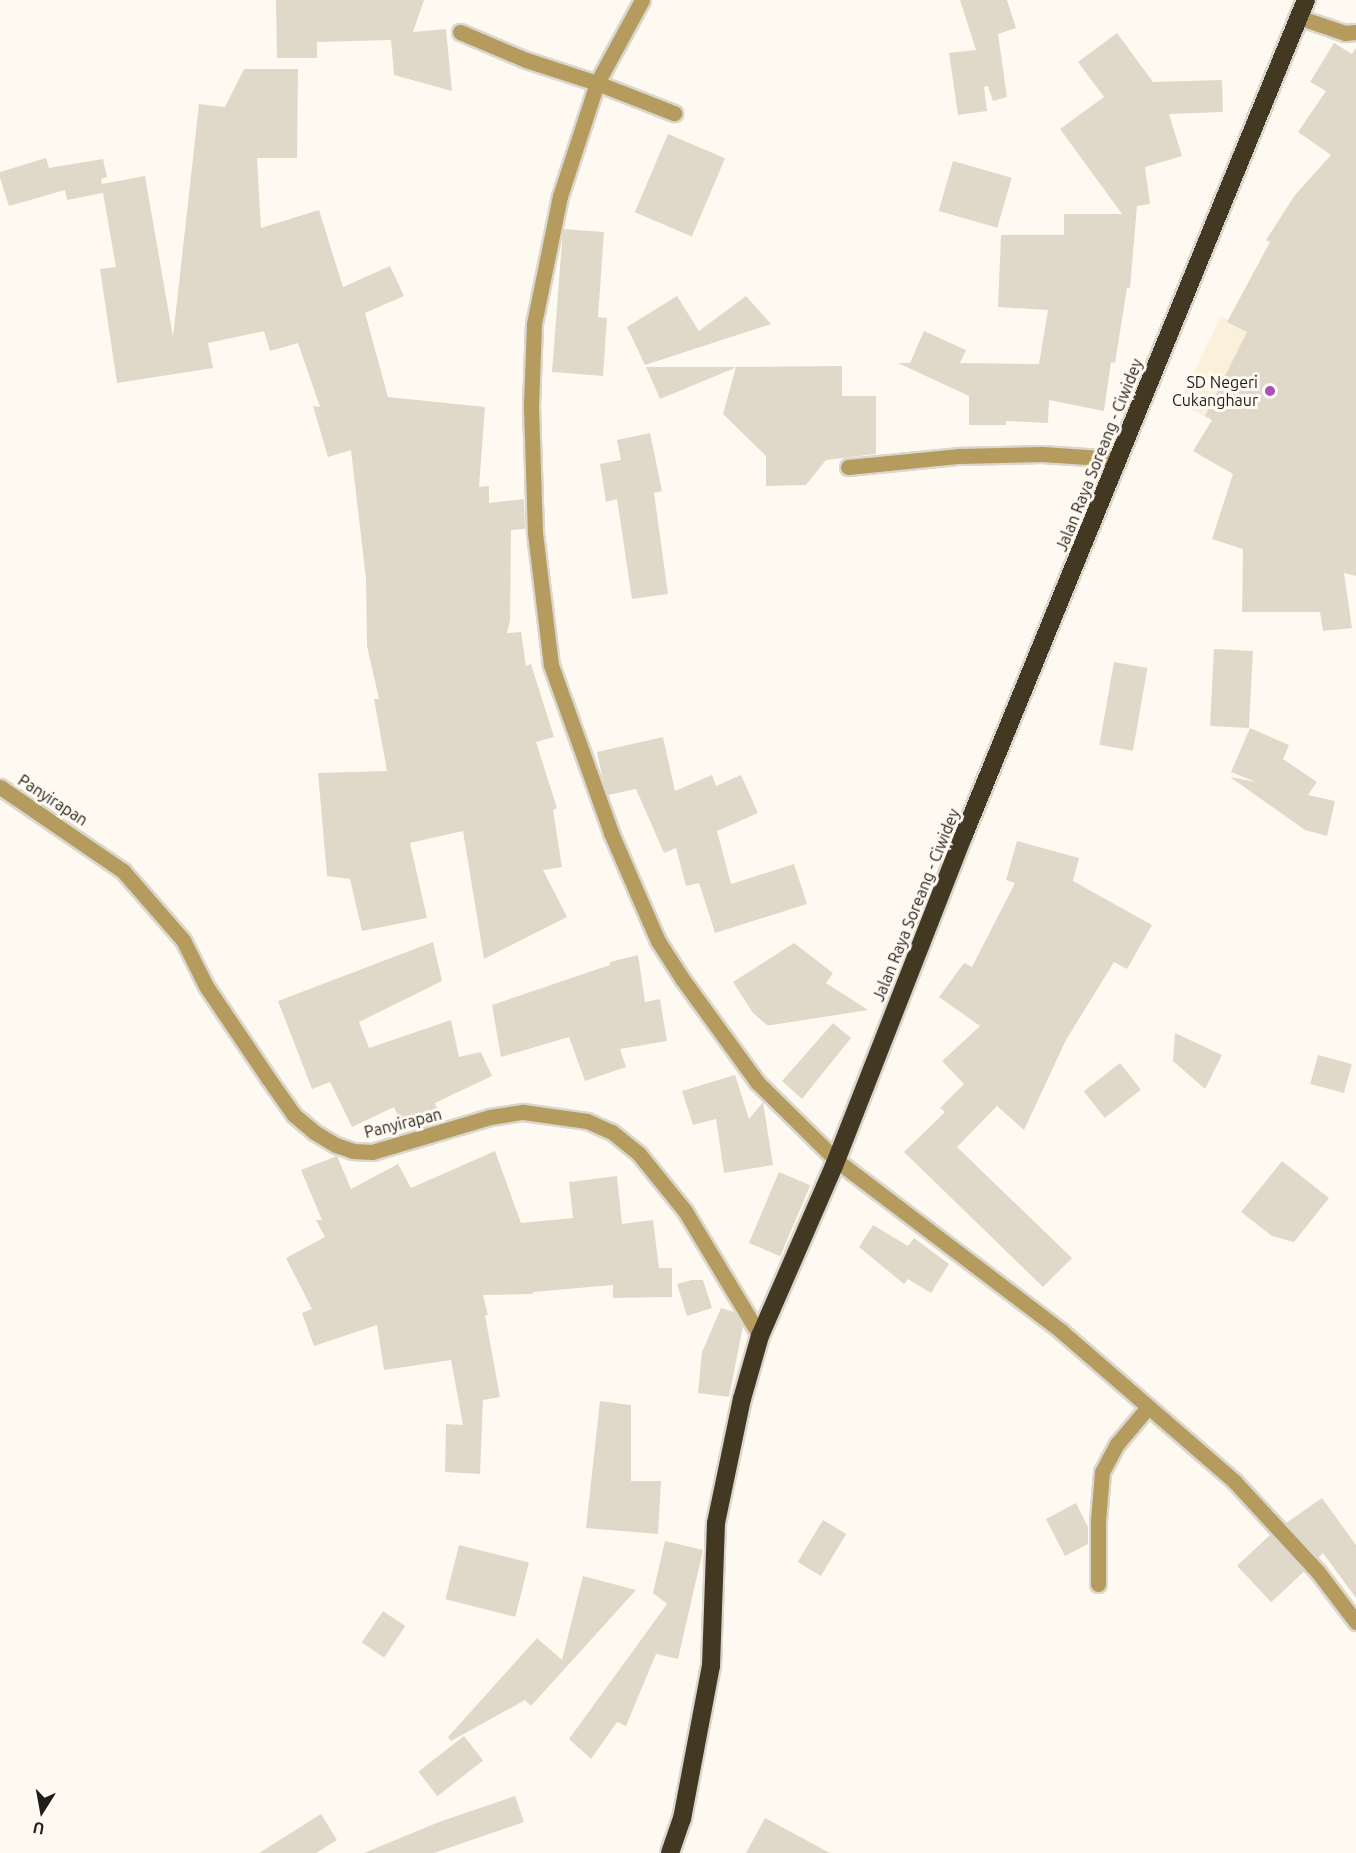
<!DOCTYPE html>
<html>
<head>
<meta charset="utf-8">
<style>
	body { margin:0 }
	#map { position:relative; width:1356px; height:1853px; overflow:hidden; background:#fefaf1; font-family:Ubuntu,sans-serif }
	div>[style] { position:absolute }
	.built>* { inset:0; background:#fbf1da }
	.building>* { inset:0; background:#e0d9ca; transform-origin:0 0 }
	.roads { filter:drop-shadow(2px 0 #dad7ce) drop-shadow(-2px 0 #dad7ce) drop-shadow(0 2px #dad7ce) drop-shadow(0 -2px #dad7ce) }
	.street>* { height:15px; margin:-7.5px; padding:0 7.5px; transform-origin:7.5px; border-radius:7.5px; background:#b59b5e }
	.highway>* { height:18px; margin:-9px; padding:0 9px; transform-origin:9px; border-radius:9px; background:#433923 }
	.dots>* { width:16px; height:16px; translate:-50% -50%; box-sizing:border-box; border:3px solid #fefaf1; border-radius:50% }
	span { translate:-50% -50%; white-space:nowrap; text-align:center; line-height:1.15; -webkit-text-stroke:6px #fefaf1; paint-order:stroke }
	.poi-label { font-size:16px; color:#201d18 }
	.right { translate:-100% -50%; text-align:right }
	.street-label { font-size:16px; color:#201d18 }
	.north { position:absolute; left:12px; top:1781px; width:60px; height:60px; -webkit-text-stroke:4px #fefaf1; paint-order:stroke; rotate:191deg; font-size:16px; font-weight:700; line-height:24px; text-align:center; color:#201d18 }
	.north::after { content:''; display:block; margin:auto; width:21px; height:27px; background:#201d18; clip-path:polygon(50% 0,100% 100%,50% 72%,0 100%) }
</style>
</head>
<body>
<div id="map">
	<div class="built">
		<i style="clip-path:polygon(1221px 316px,1356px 378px,1318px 477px,1179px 403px)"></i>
	</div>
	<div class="building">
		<i style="clip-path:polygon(276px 0,424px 0,413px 32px,446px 29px,452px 91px,394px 75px,391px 40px,317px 42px,317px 58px,277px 58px)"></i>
		<i style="clip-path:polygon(960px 0,1007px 0,1016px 28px,998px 34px,1007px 97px,993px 101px,988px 86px,984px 87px,987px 111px,958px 115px,949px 53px,976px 50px)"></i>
		<i style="clip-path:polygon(1117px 33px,1153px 82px,1222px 80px,1223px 112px,1169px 114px,1182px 156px,1145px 167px,1150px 204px,1137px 206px,1130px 288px,1127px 288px,1115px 363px,1111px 362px,1104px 411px,1049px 400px,1048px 423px,1006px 421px,1006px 425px,969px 425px,969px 396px,898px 363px,910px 363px,924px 331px,966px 350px,960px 363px,1039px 364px,1048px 310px,998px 307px,1001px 235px,1064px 235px,1064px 214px,1122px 214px,1060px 129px,1104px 97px,1078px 62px)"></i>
		<i style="clip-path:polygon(1334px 43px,1352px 54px,1356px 48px,1356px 576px,1344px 573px,1352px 628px,1323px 631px,1320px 612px,1242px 612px,1243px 549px,1212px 539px,1233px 474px,1193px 451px,1212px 420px,1205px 416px,1247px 332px,1227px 322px,1270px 242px,1266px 240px,1295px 195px,1331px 155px,1298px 132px,1326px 91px,1310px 82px)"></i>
		<i style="clip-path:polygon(244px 69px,298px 69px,297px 158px,257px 158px,261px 228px,319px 210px,343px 287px,390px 266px,404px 296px,365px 313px,388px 397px,485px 407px,479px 487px,489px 486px,489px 503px,524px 499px,525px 529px,511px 530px,510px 621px,507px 633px,521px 632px,526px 666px,531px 664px,554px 737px,536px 742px,557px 808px,553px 810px,562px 867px,543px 870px,567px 917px,484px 959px,463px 831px,410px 843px,427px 918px,362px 931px,350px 879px,327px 876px,318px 773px,387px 771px,374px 699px,379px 699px,367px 646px,366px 579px,351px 450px,328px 457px,313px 406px,320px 407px,298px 343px,270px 351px,264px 331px,208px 343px,213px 368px,117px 383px,100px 269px,116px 267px,103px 193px,67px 200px,65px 190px,9px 206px,0 178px,0 172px,46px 158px,49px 168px,103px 159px,107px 177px,101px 179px,102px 184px,145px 176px,173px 337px,199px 104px,225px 107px)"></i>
		<i style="left:668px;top:134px;width:62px;height:85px;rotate:23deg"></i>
		<i style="left:953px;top:161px;width:61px;height:52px;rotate:16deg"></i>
		<i style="clip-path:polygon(563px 229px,604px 232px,598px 317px,607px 318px,603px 376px,552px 372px)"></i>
		<i style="clip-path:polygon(677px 296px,699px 331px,746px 296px,771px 324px,645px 365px,627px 327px)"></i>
		<i style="clip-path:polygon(842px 366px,842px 396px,876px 396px,876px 454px,826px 460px,806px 485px,766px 486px,766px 456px,723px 414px,736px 367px)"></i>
		<i style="clip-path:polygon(646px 367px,735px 367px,735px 368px,660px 399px)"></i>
		<i style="clip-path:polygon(650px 433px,662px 491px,654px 493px,668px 594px,632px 599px,617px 499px,606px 502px,600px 464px,621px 460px,617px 440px)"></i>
		<i style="left:1214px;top:649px;width:39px;height:77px;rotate:3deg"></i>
		<i style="left:1114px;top:662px;width:34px;height:84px;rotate:10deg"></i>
		<i style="clip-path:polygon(1250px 728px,1289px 745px,1283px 759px,1317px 782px,1308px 795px,1335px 801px,1327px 836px,1305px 830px,1230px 777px,1256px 782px,1231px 772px)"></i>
		<i style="clip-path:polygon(663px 737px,675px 791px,712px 775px,716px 786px,741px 775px,758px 813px,717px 831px,731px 884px,794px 864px,807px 904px,715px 933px,699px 883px,686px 886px,676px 848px,664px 853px,636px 789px,608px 795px,603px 781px,597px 752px)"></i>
		<i style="clip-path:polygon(1017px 841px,1079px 858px,1073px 881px,1152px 925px,1127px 969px,1114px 962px,1066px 1040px,1024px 1130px,997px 1106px,957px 1147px,1072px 1258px,1043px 1287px,904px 1152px,945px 1112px,940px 1108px,964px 1084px,942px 1061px,980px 1026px,939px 997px,964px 963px,972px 967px,1015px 883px,1006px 880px)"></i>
		<i style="clip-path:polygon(433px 942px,442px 981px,359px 1022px,369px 1048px,451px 1020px,459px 1057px,481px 1052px,492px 1076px,435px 1103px,438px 1110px,402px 1125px,394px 1107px,352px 1127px,330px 1082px,312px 1089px,278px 1001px)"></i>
		<i style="clip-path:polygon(794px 943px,833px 973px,826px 983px,868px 1010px,772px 1025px,767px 1025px,753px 1013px,733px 982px)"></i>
		<i style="clip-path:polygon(638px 955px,645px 1002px,660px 999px,667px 1041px,620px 1049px,626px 1067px,585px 1081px,569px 1037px,501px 1057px,492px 1005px,610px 965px,610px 962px)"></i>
		<i style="clip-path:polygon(833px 1023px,851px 1038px,802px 1099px,782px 1081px)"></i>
		<i style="clip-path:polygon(1175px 1033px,1222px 1055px,1205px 1089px,1173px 1061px)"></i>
		<i style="left:1318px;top:1055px;width:35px;height:30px;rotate:15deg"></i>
		<i style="left:1120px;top:1063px;width:34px;height:46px;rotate:52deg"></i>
		<i style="clip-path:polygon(735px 1075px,749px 1119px,763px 1102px,773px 1165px,724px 1173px,716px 1119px,693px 1125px,682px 1091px)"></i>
		<i style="clip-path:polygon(495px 1151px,521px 1223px,573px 1218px,569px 1182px,617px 1176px,622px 1224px,653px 1220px,659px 1268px,672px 1268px,672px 1297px,613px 1298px,613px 1285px,533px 1292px,533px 1294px,483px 1295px,488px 1315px,485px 1315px,500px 1397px,483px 1400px,480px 1474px,445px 1472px,446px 1424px,463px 1425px,451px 1360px,384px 1370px,377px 1325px,314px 1346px,302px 1313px,312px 1309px,286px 1258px,325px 1237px,316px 1220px,322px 1220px,301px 1170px,337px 1156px,351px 1189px,398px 1164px,411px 1188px)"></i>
		<i style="clip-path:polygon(1282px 1161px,1329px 1198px,1294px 1242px,1272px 1236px,1241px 1212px)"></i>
		<i style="left:779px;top:1172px;width:34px;height:77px;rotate:23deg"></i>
		<i style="clip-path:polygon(873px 1225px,908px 1246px,914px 1238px,949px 1264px,931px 1293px,908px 1279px,904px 1284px,859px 1247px)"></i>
		<i style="clip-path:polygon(692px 1280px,703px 1280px,712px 1308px,687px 1316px,677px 1284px)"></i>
		<i style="clip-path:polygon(721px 1308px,734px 1312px,743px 1326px,729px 1397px,698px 1393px,702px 1352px)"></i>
		<i style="clip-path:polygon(600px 1401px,631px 1405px,631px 1481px,661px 1481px,658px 1534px,586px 1528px)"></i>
		<i style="clip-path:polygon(1322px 1498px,1356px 1545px,1356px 1598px,1323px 1553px,1318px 1558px,1286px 1523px)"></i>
		<i style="clip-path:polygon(1076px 1503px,1088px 1527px,1088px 1544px,1065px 1556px,1046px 1519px)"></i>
		<i style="left:823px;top:1520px;width:27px;height:49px;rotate:31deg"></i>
		<i style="left:1270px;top:1535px;width:50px;height:45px;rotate:47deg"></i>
		<i style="clip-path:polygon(665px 1541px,703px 1550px,678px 1659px,656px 1654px,626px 1726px,617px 1722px,591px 1759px,569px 1739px,667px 1604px,653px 1593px)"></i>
		<i style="left:459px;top:1545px;width:72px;height:56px;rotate:14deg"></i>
		<i style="clip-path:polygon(583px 1576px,636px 1590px,531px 1706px,525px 1700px,451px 1741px,448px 1737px,537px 1638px,562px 1660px)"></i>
		<i style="left:383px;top:1611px;width:27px;height:38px;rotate:34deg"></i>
		<i style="left:464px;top:1736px;width:31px;height:58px;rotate:52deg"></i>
		<i style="clip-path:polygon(515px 1796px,524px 1822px,434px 1853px,364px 1853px,439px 1822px)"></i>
		<i style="clip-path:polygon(321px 1814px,337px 1840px,316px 1853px,259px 1853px)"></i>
		<i style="clip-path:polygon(765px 1818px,830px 1853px,746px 1853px)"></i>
	</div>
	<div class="roads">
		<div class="street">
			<i style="left:642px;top:0;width:94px;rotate:118.5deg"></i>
			<i style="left:597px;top:83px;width:83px;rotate:21.3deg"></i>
			<i style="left:1298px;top:17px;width:50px;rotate:18.8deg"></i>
			<i style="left:1345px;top:33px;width:11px;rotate:-5deg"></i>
			<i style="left:460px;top:32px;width:72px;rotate:23deg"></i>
			<i style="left:526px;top:60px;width:75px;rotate:17.9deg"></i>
			<i style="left:597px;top:83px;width:119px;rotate:108.1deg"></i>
			<i style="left:560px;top:196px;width:131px;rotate:101.5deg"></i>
			<i style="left:534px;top:324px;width:82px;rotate:92.1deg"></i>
			<i style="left:531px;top:406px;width:127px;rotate:88.2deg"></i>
			<i style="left:535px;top:533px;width:133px;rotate:83.1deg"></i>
			<i style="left:551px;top:665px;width:178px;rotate:70.3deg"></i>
			<i style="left:611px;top:833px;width:118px;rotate:66.5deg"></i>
			<i style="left:658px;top:941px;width:46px;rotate:57.3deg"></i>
			<i style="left:683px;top:980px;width:126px;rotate:54deg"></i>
			<i style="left:757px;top:1082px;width:111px;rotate:44.6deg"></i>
			<i style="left:836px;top:1160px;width:283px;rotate:37.2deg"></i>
			<i style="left:1061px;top:1331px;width:229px;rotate:40.9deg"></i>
			<i style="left:1234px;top:1481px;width:124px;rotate:47.3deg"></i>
			<i style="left:1318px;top:1572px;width:63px;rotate:52.8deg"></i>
			<i style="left:848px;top:467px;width:112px;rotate:-5.7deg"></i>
			<i style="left:959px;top:456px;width:83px;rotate:-1.4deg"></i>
			<i style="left:1042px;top:454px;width:75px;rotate:3.8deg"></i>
			<i style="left:0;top:787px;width:149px;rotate:34.3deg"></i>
			<i style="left:123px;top:871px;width:91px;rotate:49deg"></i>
			<i style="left:183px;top:940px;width:51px;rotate:63.4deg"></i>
			<i style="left:206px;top:986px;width:111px;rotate:56deg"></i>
			<i style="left:268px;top:1078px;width:45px;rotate:54.9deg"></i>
			<i style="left:294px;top:1115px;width:26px;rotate:40deg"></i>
			<i style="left:314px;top:1132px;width:26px;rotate:31deg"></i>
			<i style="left:336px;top:1145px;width:18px;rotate:19deg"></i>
			<i style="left:353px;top:1151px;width:19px;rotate:3deg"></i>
			<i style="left:372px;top:1152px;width:123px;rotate:-16.5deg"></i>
			<i style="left:490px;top:1117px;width:33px;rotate:-9deg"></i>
			<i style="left:523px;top:1112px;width:65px;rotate:8deg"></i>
			<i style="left:587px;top:1121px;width:27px;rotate:24deg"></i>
			<i style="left:612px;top:1132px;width:35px;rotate:39deg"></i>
			<i style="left:639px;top:1154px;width:73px;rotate:51.1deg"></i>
			<i style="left:685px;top:1211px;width:146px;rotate:59deg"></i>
			<i style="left:1098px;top:1584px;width:63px;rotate:-90deg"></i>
			<i style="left:1098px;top:1521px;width:49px;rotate:-85.3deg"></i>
			<i style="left:1102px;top:1472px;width:32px;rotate:-62deg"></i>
			<i style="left:1117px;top:1444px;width:48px;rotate:-50deg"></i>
		</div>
		<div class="highway">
			<i style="left:670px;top:1853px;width:36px;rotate:-71deg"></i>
			<i style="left:682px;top:1819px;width:156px;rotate:-79.3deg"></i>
			<i style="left:711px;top:1666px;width:143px;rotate:-88deg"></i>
			<i style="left:716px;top:1523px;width:127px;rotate:-78.2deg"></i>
			<i style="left:742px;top:1399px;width:66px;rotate:-74.1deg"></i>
			<i style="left:760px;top:1336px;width:185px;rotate:-66.5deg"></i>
			<i style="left:834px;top:1166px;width:353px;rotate:-68.6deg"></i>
			<i style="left:963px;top:837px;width:905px;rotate:-67.72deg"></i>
		</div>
	</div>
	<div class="dots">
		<i style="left:1270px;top:391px;background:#ab4fb9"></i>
	</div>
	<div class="poi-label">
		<span class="right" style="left:1258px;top:391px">SD Negeri<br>Cukanghaur</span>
	</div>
	<div class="street-label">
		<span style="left:1099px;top:455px;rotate:-68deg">Jalan Raya Soreang - Ciwidey</span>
		<span style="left:53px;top:800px;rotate:33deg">Panyirapan</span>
		<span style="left:916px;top:905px;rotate:-68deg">Jalan Raya Soreang - Ciwidey</span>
		<span style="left:403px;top:1123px;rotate:-14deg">Panyirapan</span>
	</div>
	<div class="north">U</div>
</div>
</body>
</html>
